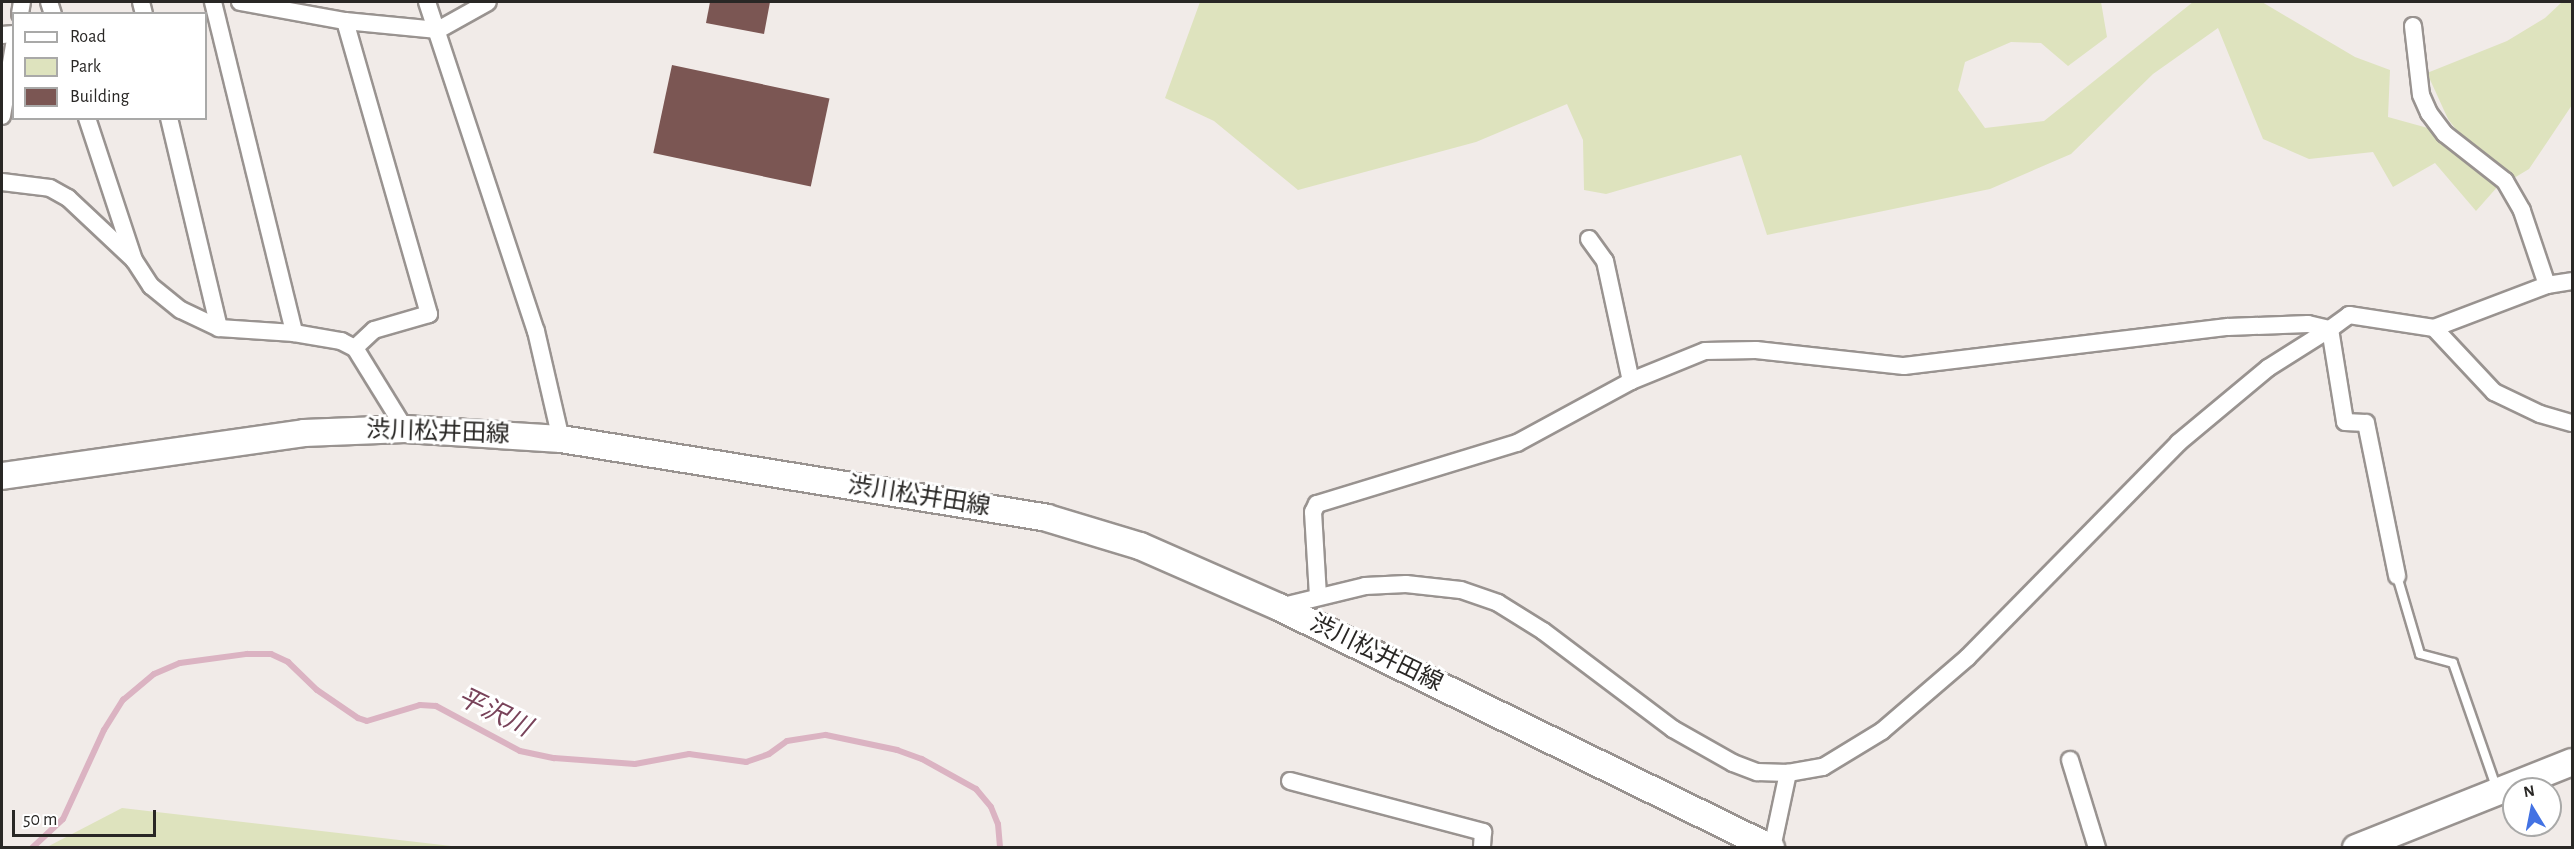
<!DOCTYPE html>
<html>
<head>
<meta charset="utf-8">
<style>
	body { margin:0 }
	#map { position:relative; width:2574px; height:849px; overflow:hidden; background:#f1ebe8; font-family:"Alegreya Sans","Noto Sans JP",sans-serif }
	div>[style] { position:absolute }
	.green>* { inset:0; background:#dee3be }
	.stream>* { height:6px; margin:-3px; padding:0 3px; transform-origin:3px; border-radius:3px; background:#dbb3c2 }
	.building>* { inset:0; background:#7b5653; transform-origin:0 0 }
	.roads { filter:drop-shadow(2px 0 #999390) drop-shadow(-2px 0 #999390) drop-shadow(0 2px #999390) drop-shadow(0 -2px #999390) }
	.lane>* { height:8px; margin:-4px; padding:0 4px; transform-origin:4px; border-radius:4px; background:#fff }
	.street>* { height:16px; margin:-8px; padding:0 8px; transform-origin:8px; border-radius:8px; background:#fff }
	.primary>* { height:26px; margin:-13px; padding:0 13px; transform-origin:13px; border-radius:13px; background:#fff }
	span { translate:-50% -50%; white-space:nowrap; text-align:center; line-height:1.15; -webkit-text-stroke:6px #fff; paint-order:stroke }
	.street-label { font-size:24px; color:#292725 }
	.water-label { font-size:26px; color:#79435a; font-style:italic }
	.frame { position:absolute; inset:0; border:3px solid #292725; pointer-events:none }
	.legend { position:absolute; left:12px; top:12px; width:195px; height:108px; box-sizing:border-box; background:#fff; border:2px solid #a9a9a8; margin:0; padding:8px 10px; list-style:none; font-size:18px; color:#292725 }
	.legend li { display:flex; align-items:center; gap:12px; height:30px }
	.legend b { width:30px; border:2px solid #a9a9a8 }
	.north { position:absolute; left:2502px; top:777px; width:60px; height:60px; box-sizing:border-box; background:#fff; border:2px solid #a9a9a8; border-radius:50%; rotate:350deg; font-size:16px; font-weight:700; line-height:24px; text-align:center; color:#292725 }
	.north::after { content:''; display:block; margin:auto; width:21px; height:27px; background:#4372e3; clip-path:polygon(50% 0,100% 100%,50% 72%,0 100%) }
	.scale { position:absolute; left:12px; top:810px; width:144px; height:27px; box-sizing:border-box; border:3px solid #292725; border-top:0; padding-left:8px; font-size:18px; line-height:21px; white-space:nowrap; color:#292725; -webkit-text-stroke:4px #fff; paint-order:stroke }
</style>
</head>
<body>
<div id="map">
	<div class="green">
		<i style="clip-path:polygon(1200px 2px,2101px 2px,2107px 37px,2068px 66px,2041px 43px,2011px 42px,1965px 62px,1958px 90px,1985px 128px,2044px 121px,2193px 2px,2262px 2px,2355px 57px,2390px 70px,2388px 117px,2435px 130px,2451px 151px,2499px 185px,2476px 211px,2435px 163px,2393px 187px,2373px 152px,2309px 159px,2263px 139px,2218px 28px,2153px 74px,2071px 154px,1990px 189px,1767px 235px,1741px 155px,1606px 194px,1584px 190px,1583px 140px,1567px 104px,1476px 142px,1298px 190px,1214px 121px,1165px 98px)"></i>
		<i style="clip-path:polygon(2562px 2px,2572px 2px,2572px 105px,2529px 169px,2514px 178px,2464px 140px,2448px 119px,2427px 73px,2507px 41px,2545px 18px)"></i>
		<i style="clip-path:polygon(122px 808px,460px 847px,47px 847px)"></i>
	</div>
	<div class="stream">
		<i style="left:32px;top:848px;width:42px;rotate:-43.1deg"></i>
		<i style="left:63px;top:819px;width:98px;rotate:-65.3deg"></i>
		<i style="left:104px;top:730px;width:36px;rotate:-58deg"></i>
		<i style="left:123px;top:700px;width:40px;rotate:-40deg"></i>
		<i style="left:154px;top:674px;width:28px;rotate:-23deg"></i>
		<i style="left:180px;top:663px;width:68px;rotate:-7.7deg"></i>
		<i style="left:247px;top:654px;width:24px"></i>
		<i style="left:271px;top:654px;width:19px;rotate:25deg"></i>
		<i style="left:288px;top:662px;width:40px;rotate:44deg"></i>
		<i style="left:317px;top:690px;width:50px;rotate:34.3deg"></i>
		<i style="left:358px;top:718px;width:9px;rotate:18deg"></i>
		<i style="left:367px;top:721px;width:55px;rotate:-16.8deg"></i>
		<i style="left:420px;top:705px;width:16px;rotate:4deg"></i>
		<i style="left:436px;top:706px;width:95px;rotate:28.2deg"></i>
		<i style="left:520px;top:751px;width:35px;rotate:12deg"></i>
		<i style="left:554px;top:758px;width:81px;rotate:4.2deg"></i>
		<i style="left:635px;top:764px;width:55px;rotate:-10.5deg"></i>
		<i style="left:689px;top:754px;width:58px;rotate:8deg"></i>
		<i style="left:746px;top:762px;width:24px;rotate:-19deg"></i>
		<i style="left:769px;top:754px;width:22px;rotate:-36deg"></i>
		<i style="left:787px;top:741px;width:39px;rotate:-9deg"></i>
		<i style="left:826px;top:735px;width:73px;rotate:11.9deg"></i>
		<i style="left:897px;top:750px;width:27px;rotate:20deg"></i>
		<i style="left:922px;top:759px;width:62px;rotate:29.1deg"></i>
		<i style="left:976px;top:789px;width:23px;rotate:50deg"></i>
		<i style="left:991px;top:807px;width:18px;rotate:68deg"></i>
		<i style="left:998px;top:824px;width:24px;rotate:85deg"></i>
	</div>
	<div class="building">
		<i style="clip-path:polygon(710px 2px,770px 2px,764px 34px,706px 23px)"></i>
		<i style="left:672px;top:65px;width:161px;height:90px;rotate:12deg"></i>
	</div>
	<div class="roads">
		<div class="lane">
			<i style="left:2397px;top:576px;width:81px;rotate:73.6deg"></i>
			<i style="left:2420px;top:654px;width:34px;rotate:15deg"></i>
			<i style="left:2453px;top:663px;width:133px;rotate:70.8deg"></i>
		</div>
		<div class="street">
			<i style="left:49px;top:2px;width:13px;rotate:72deg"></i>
			<i style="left:141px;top:2px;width:12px;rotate:76deg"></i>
			<i style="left:213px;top:2px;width:341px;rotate:76.2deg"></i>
			<i style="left:240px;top:2px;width:107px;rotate:10.3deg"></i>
			<i style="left:345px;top:21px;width:93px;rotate:5.5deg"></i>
			<i style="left:438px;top:30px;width:57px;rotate:-29.2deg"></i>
			<i style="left:427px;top:2px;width:347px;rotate:71.7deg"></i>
			<i style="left:536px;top:331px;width:111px;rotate:77deg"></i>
			<i style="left:20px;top:14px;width:12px;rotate:-81deg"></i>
			<i style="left:345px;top:21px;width:305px;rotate:74deg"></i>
			<i style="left:429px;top:314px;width:57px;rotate:163.8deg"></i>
			<i style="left:374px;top:330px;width:26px;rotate:137deg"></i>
			<i style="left:2413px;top:26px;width:69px;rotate:83.4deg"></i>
			<i style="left:2421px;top:95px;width:20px;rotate:66deg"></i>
			<i style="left:2429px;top:113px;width:26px;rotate:53deg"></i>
			<i style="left:2445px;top:134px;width:76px;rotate:38.1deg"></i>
			<i style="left:2505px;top:181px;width:34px;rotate:60deg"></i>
			<i style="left:2522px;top:211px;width:78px;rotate:71.3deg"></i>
			<i style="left:2px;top:35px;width:12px;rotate:-5deg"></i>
			<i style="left:2px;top:116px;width:72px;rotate:-80.4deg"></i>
			<i style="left:87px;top:118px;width:150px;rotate:71.7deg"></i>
			<i style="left:134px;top:260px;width:31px;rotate:57deg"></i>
			<i style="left:151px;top:286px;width:38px;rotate:39deg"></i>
			<i style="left:181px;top:310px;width:42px;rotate:25.3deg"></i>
			<i style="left:219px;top:328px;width:75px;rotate:3.8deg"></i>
			<i style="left:294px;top:333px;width:48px;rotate:9.7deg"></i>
			<i style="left:341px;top:341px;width:16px;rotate:27deg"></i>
			<i style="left:355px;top:348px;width:95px;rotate:58.3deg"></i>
			<i style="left:169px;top:118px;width:216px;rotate:76.6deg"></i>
			<i style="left:2px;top:182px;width:48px;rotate:7.1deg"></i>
			<i style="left:50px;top:188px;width:21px;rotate:29deg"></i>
			<i style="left:68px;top:198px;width:89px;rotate:43.2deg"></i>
			<i style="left:1589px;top:239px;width:27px;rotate:54deg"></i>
			<i style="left:1605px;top:261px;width:123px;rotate:77.8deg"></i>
			<i style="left:2434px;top:328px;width:88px;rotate:46.8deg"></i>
			<i style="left:2494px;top:392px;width:51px;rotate:25.6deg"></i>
			<i style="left:2540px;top:414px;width:33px;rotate:16deg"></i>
			<i style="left:1318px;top:596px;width:84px;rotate:-93.4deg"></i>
			<i style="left:1313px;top:512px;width:9px;rotate:-63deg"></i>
			<i style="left:1317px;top:504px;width:209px;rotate:-17deg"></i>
			<i style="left:1517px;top:443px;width:130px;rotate:-28.5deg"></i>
			<i style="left:1631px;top:381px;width:80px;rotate:-22.1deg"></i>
			<i style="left:1705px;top:351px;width:51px;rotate:-1.1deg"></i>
			<i style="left:1756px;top:350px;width:149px;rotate:6.2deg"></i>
			<i style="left:1904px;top:366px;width:326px;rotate:-6.9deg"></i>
			<i style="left:2228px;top:327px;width:80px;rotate:-2.1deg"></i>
			<i style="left:2308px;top:324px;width:23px;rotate:13deg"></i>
			<i style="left:2330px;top:329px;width:24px;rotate:-36deg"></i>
			<i style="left:2349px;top:315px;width:86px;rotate:8.7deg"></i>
			<i style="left:2434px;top:328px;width:121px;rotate:-20.8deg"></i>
			<i style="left:2547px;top:285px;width:25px;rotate:-9deg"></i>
			<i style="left:1279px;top:607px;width:89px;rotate:-13.7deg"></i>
			<i style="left:1365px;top:586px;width:41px;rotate:-2.8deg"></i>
			<i style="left:1406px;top:584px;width:55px;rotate:6.2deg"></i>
			<i style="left:1461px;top:590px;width:39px;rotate:19deg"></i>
			<i style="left:1498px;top:603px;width:53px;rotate:31.9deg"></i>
			<i style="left:1543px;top:631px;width:163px;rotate:37deg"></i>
			<i style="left:1673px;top:729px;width:69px;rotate:29.5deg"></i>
			<i style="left:1733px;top:763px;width:26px;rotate:21deg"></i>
			<i style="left:1757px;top:772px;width:31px;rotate:2deg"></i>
			<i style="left:1788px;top:773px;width:36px;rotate:-10deg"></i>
			<i style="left:1823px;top:767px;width:69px;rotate:-31.4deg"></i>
			<i style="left:1882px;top:731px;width:113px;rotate:-40.7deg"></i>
			<i style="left:1968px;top:657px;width:300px;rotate:-45.5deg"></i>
			<i style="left:2178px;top:443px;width:117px;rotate:-39.8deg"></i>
			<i style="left:2268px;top:368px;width:73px;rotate:-32.2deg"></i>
			<i style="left:2330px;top:329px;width:94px;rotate:80.8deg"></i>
			<i style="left:2345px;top:422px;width:21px;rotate:3deg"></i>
			<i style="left:2366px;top:423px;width:156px;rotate:78.5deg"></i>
			<i style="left:2070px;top:760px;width:92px;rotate:72.9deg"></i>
			<i style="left:1290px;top:781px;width:200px;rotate:14.8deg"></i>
			<i style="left:1483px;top:832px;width:16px;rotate:94deg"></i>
			<i style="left:1772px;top:848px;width:77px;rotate:-78deg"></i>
		</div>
		<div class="primary">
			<i style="left:2px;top:476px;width:305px;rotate:-8.1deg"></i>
			<i style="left:304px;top:433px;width:101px;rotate:-2.3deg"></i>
			<i style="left:405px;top:429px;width:156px;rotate:3.7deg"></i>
			<i style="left:561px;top:439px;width:492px;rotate:9.2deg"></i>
			<i style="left:1047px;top:518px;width:97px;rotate:16.8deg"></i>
			<i style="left:1140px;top:546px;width:152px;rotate:23.7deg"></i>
			<i style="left:1279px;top:607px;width:548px;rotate:26.1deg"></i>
			<i style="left:2356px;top:848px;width:232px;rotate:-21.7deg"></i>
		</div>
	</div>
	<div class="street-label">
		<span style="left:438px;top:433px;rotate:2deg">渋川松井田線</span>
		<span style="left:919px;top:497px;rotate:9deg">渋川松井田線</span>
		<span style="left:1376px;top:654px;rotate:26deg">渋川松井田線</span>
	</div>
	<div class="water-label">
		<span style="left:494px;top:713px;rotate:26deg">平沢川</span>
	</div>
	<div class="frame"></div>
	<ul class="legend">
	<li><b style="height:8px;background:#fff"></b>Road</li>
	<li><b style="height:16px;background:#dee3be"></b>Park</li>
	<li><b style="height:16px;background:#7b5653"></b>Building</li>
	</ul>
	<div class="north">N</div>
	<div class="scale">50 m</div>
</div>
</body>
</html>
